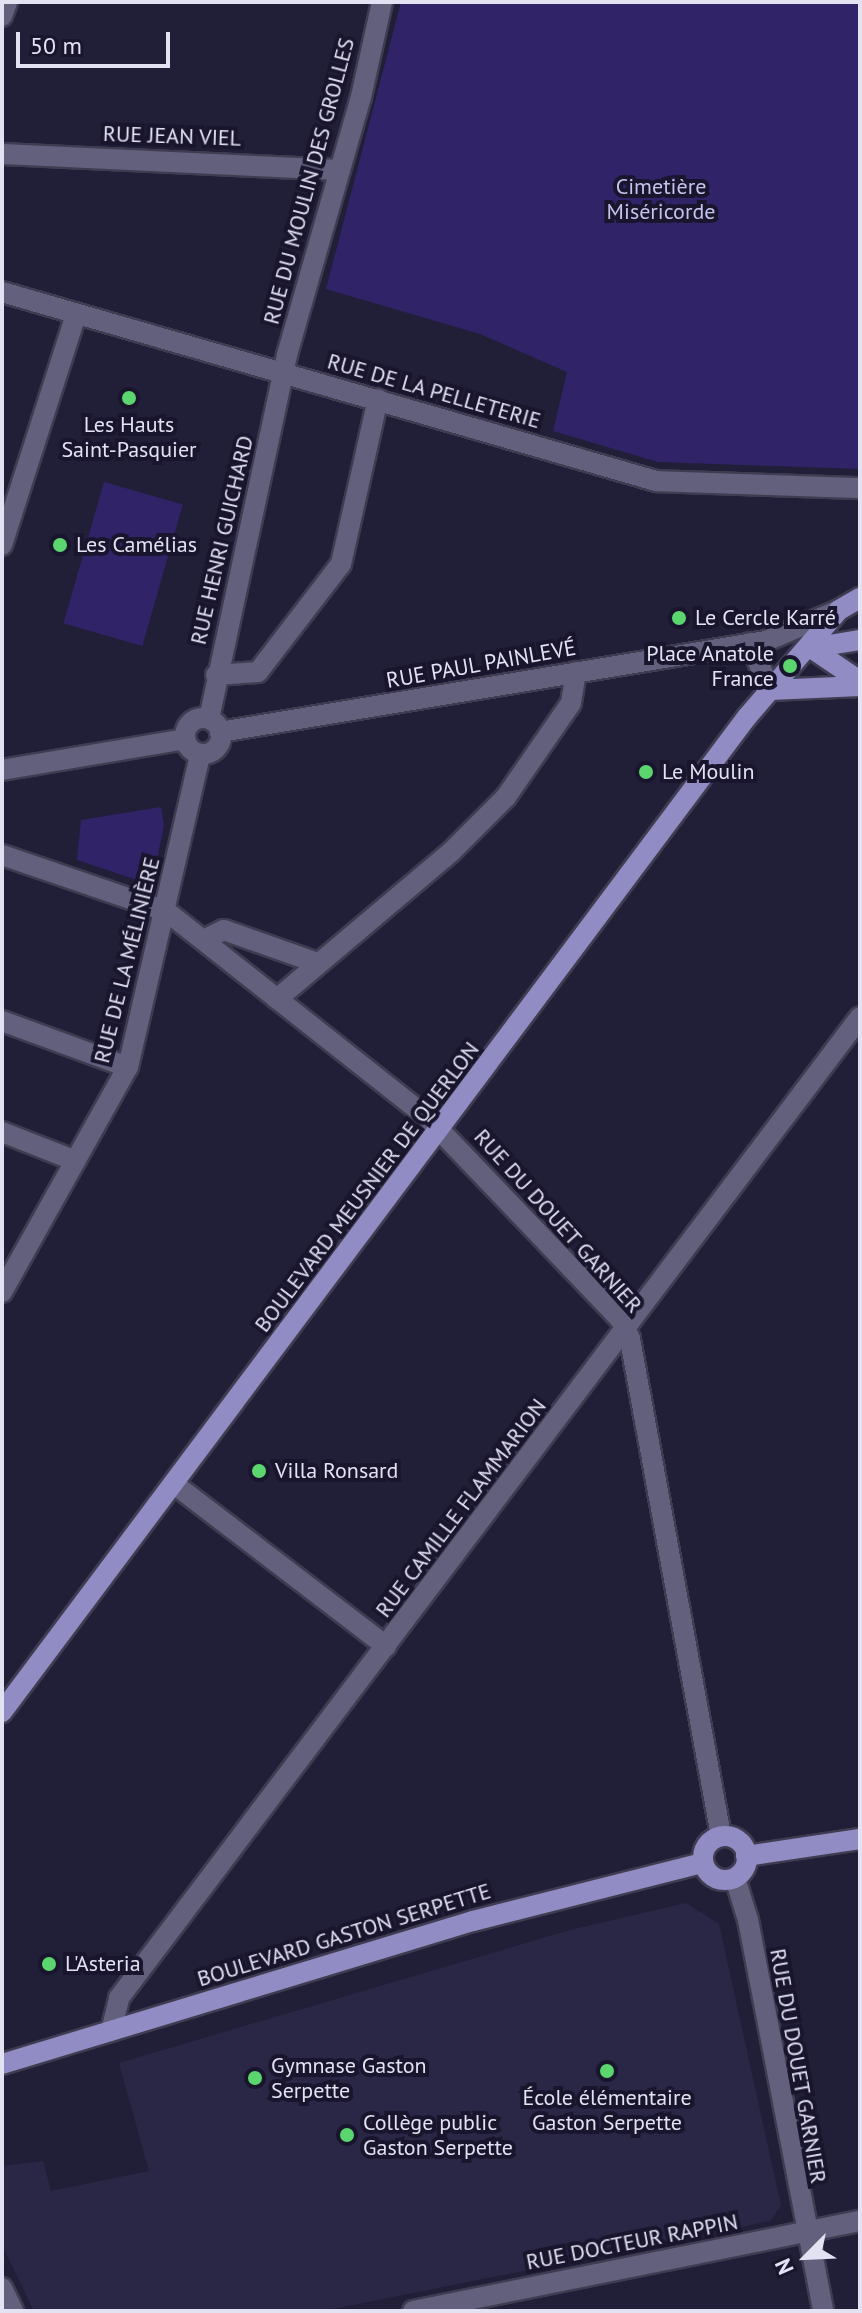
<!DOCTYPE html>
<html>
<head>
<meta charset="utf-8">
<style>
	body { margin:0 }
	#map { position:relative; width:862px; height:2313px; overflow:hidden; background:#211f37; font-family:"PT Sans",sans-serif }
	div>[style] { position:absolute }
	.built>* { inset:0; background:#2a2746 }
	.green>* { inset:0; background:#312368; transform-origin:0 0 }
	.roads { filter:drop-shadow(2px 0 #3f3c51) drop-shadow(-2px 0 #3f3c51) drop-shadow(0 2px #3f3c51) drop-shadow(0 -2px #3f3c51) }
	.minor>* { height:20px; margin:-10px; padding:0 10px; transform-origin:10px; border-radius:10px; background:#62607d }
	.minor>.ring { margin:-10px; padding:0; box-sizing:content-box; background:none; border:20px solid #62607d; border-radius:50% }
	.major>* { height:20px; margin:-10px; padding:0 10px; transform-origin:10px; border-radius:10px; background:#918dc4 }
	.major>.ring { margin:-10px; padding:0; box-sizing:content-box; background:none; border:20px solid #918dc4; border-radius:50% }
	.dots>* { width:22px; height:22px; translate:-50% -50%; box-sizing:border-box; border:4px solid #18152d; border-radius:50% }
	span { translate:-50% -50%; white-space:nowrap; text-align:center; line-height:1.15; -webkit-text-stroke:8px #18152d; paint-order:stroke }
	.street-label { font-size:22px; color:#e2e2f3 }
	.park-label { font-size:22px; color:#c5c3ee }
	.poi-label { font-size:22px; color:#e2e2f3 }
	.left { translate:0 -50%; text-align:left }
	.right { translate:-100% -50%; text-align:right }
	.frame { position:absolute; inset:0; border:4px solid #e2e2f3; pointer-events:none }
	.north { position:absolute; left:766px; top:2217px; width:80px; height:80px; -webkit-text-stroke:6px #18152d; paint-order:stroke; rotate:246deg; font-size:22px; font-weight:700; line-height:32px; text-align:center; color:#e2e2f3 }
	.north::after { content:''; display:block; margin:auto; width:28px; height:36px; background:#e2e2f3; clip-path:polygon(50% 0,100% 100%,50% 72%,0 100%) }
	.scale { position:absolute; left:16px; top:32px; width:154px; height:36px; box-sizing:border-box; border:4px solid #e2e2f3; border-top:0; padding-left:10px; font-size:24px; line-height:28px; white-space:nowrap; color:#e2e2f3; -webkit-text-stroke:6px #18152d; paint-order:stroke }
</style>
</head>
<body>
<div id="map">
	<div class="built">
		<i style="clip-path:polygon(686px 1903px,719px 1924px,781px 2206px,770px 2221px,582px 2259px,580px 2252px,561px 2257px,563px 2263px,323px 2311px,34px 2311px,2px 2245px,2px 2166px,43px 2161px,51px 2191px,149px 2171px,119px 2063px,570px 1930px)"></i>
	</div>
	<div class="green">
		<i style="clip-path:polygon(401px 2px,860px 2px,860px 469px,658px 462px,553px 431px,567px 372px,480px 334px,326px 289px)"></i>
		<i style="left:104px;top:482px;width:82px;height:147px;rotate:16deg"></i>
		<i style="clip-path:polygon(161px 807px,164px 826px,154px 873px,140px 881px,77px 860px,81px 820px)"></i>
	</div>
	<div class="roads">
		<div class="minor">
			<i style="left:2px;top:16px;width:15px;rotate:-70deg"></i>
			<i style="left:2px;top:154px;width:338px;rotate:2.7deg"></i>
			<i style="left:2px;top:292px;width:681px;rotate:16.12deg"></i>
			<i style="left:656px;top:481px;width:204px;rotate:2deg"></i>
			<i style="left:2px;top:545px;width:243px;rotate:-72.2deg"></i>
			<i style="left:750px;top:643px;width:51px;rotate:66.9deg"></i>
			<i style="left:216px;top:675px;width:42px;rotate:-4.1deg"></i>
			<i style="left:258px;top:672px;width:136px;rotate:-52.5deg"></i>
			<i style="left:341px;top:564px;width:169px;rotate:-77.4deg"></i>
			<i class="ring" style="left:185px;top:718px;width:16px;height:16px"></i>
			<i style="left:209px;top:719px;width:372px;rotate:-77.9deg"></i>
			<i style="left:287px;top:355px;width:268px;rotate:-74deg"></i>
			<i style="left:361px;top:97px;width:97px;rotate:-77.5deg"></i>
			<i style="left:220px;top:732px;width:554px;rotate:-9.46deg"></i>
			<i style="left:766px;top:641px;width:79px;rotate:-23deg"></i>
			<i style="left:2px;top:770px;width:186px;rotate:-9.6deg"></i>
			<i style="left:2px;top:855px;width:173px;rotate:18.9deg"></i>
			<i style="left:166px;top:911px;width:334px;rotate:38.3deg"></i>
			<i style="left:428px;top:1118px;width:278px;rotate:46.3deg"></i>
			<i style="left:620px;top:1319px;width:22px;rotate:63deg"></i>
			<i style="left:630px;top:1339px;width:505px;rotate:79.62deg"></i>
			<i style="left:204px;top:940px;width:22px;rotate:-27deg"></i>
			<i style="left:224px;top:930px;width:99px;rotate:19.5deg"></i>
			<i style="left:277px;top:999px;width:228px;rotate:-40.2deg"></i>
			<i style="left:451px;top:852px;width:78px;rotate:-45deg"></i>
			<i style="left:506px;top:797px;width:114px;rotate:-55.3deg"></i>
			<i style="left:571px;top:703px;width:31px;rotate:-81deg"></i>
			<i style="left:2px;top:1021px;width:134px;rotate:20.1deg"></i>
			<i style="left:2px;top:1132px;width:79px;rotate:21.4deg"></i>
			<i style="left:2px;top:1292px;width:258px;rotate:-60.8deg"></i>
			<i style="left:128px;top:1067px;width:321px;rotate:-77deg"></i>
			<i style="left:174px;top:1484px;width:267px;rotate:37.4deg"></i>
			<i style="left:735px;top:1878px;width:44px;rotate:72.8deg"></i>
			<i style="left:748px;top:1920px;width:398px;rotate:79.1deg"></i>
			<i style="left:111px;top:2031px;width:34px;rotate:-76deg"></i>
			<i style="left:119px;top:1998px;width:1229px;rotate:-52.93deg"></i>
			<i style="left:2px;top:2288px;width:25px;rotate:64deg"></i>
			<i style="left:413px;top:2311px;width:456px;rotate:-11.4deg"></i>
		</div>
		<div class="major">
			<i style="left:811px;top:648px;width:59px;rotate:34deg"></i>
			<i style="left:811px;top:648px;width:50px;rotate:-9.3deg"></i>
			<i style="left:770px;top:690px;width:90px;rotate:-2.5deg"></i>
			<i style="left:2px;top:1712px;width:1243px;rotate:-53.18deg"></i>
			<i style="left:747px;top:717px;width:141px;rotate:-49.3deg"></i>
			<i style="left:839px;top:610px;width:24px;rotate:-30deg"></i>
			<i class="ring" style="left:703px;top:1836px;width:24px;height:24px"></i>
			<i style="left:746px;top:1856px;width:115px;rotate:-8.5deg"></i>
			<i style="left:2px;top:2064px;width:492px;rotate:-16.9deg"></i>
			<i style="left:473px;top:1921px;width:237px;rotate:-14.2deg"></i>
		</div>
	</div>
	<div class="dots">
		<i style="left:129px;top:398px;background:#5bd56e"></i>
		<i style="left:60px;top:545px;background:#5bd56e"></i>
		<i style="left:679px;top:618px;background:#5bd56e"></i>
		<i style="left:790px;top:666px;background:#5bd56e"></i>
		<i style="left:646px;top:772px;background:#5bd56e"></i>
		<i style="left:259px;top:1471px;background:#5bd56e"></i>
		<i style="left:49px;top:1964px;background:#5bd56e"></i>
		<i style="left:607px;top:2071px;background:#5bd56e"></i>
		<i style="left:255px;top:2078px;background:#5bd56e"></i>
		<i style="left:347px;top:2135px;background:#5bd56e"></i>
	</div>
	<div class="street-label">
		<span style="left:172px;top:136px;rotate:2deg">RUE JEAN VIEL</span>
		<span style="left:309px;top:181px;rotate:-75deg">RUE DU MOULIN DES GROLLES</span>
		<span style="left:434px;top:391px;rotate:16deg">RUE DE LA PELLETERIE</span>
		<span style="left:222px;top:540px;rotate:-77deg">RUE HENRI GUICHARD</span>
		<span style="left:481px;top:664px;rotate:-10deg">RUE PAUL PAINLEVÉ</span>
		<span style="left:127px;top:960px;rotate:-76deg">RUE DE LA MÉLINIÈRE</span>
		<span style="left:367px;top:1187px;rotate:-53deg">BOULEVARD MEUSNIER DE QUERLON</span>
		<span style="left:558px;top:1221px;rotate:48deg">RUE DU DOUET GARNIER</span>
		<span style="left:461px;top:1508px;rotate:-53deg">RUE CAMILLE FLAMMARION</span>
		<span style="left:344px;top:1935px;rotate:-17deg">BOULEVARD GASTON SERPETTE</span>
		<span style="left:798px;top:2066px;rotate:80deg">RUE DU DOUET GARNIER</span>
		<span style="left:632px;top:2242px;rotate:-11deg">RUE DOCTEUR RAPPIN</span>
	</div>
	<div class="park-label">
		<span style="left:661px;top:199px">Cimetière<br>Miséricorde</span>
	</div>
	<div class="poi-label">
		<span style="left:129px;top:437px">Les Hauts<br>Saint-Pasquier</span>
		<span class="left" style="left:76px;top:545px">Les Camélias</span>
		<span class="left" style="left:695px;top:618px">Le Cercle Karré</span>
		<span class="right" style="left:774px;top:666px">Place Anatole<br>France</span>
		<span class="left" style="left:662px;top:772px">Le Moulin</span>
		<span class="left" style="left:275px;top:1471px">Villa Ronsard</span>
		<span class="left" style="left:65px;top:1964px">L'Asteria</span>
		<span class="left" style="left:271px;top:2078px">Gymnase Gaston<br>Serpette</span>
		<span style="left:607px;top:2110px">École élémentaire<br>Gaston Serpette</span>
		<span class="left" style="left:363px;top:2135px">Collège public<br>Gaston Serpette</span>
	</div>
	<div class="frame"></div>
	<div class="north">N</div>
	<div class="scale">50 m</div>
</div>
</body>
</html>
